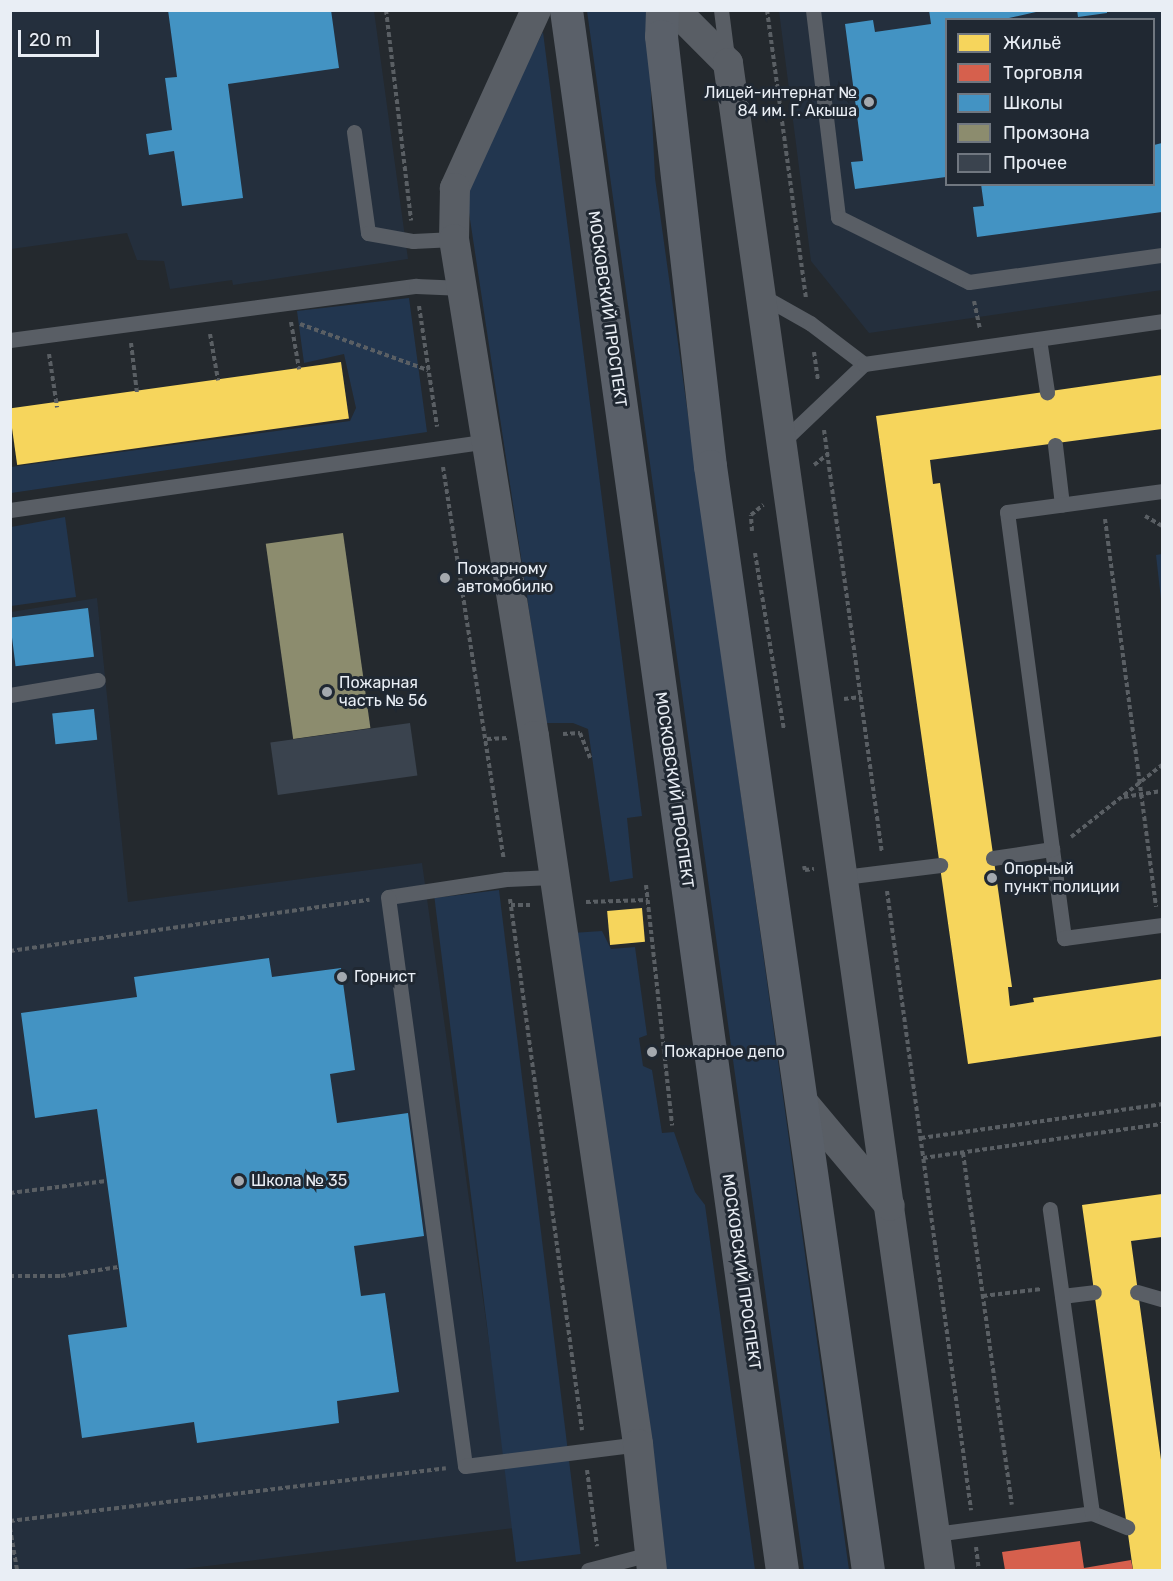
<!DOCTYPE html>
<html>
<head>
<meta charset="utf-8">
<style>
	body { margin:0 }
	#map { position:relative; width:1173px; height:1581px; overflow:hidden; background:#24292e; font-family:Rubik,sans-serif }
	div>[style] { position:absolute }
	.built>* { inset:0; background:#242f3d }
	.green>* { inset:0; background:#22364f; transform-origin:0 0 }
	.homes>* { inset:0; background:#f6d55c; transform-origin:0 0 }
	.shops>* { inset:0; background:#d6604d }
	.schools>* { inset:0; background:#4393c3; transform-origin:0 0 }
	.industry>* { inset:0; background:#8c8c6e; transform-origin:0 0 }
	.building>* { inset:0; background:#3a434e; transform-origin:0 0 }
	.path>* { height:4px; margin-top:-2px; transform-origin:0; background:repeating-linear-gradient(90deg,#5a5f64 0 4.5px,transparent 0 7.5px) }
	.lane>* { height:15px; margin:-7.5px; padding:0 7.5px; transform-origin:7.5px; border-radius:7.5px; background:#595e65 }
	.street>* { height:30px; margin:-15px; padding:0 15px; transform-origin:15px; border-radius:15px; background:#595e65 }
	.secondary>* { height:33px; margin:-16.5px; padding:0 16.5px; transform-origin:16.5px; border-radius:16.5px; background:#5a6069 }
	.dots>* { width:16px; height:16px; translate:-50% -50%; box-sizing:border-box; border:3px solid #202832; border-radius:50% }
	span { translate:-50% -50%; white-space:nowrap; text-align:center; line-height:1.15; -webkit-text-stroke:6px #202832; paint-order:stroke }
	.poi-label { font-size:16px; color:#e9eef5 }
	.right { translate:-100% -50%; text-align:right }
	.left { translate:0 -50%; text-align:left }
	.street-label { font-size:16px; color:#e9eef5 }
	.frame { position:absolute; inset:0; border:12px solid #e9eef5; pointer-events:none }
	.legend { position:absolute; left:945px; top:18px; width:210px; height:168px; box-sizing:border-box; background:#202832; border:2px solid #707780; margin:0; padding:8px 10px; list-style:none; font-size:18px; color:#e9eef5 }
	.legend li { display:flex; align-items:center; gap:12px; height:30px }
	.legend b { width:30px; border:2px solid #707780 }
	.scale { position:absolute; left:18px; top:30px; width:81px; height:27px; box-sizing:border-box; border:3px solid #e9eef5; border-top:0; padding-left:8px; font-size:18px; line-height:21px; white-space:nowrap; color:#e9eef5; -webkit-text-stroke:4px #202832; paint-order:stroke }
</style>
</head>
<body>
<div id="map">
	<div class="built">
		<i style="clip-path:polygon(10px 11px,374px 11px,408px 259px,233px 285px,232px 280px,170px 289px,164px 261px,137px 260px,127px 233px,11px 249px)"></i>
		<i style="clip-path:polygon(evenodd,779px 11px,1162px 11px,1162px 290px,869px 333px,811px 261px,779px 11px,946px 20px,1154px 20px,1154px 184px,946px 184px,946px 20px)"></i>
		<i style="clip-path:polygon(97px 598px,128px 902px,422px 863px,515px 1528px,175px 1570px,11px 1570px,11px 612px)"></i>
	</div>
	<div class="green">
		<i style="clip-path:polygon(587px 11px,647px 11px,655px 178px,849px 1570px,804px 1570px)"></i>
		<i style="clip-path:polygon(543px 32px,642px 816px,627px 818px,633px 878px,610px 882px,588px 729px,573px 723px,546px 723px,465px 186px)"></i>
		<i style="clip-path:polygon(409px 298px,427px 432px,11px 493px,11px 467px,350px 421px,356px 408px,344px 354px,304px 363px,297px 311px)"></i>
		<i style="clip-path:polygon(65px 517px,76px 597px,11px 606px,11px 527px)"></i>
		<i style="clip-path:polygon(1162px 554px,1162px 608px,1156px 555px)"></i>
		<i style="left:499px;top:890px;width:669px;height:65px;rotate:83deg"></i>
		<i style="clip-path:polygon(602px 931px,611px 949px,635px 947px,647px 1035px,639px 1038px,643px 1066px,652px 1070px,662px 1133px,674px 1132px,695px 1192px,705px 1205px,755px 1570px,662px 1570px,572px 933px)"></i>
	</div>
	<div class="homes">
		<i style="left:341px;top:362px;width:57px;height:335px;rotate:82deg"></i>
		<i style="clip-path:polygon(1162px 375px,1162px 429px,930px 460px,933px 484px,940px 483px,1012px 987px,1008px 987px,1010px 1006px,1034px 1002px,1033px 998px,1162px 979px,1162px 1036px,968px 1064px,876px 416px)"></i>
		<i style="left:642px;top:908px;width:34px;height:35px;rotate:85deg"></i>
		<i style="clip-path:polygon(1162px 1194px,1162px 1237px,1131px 1241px,1162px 1467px,1162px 1570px,1133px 1570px,1082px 1205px)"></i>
	</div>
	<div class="shops">
		<i style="clip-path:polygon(1080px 1541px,1084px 1568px,1131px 1560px,1133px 1570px,1005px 1570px,1002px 1552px)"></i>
	</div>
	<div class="schools">
		<i style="clip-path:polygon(168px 10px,331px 10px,339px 68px,228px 84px,243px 198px,182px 206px,174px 151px,149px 155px,146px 134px,172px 130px,165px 78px,177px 77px)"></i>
		<i style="clip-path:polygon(929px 10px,1036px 12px,1000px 20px,946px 20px,946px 177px,855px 189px,851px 162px,863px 161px,845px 24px,873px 20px,875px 32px,931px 24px)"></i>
		<i style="clip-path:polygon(1077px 10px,1107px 10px,1107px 13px,1078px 17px)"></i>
		<i style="clip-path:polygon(1162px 143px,1162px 212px,977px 237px,973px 207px,984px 206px,981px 184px,1154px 184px,1154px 145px)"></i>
		<i style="left:88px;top:608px;width:49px;height:79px;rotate:83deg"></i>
		<i style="left:94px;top:709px;width:31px;height:42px;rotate:84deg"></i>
		<i style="clip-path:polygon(269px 958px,272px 977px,341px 968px,355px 1070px,330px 1074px,337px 1123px,408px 1113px,424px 1236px,354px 1246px,361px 1296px,385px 1293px,399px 1392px,337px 1401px,339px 1423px,197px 1443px,194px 1422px,82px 1438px,68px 1335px,127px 1327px,97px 1109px,35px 1118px,21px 1013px,137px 997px,134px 977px)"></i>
	</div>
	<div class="industry">
		<i style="left:343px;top:533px;width:197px;height:78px;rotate:82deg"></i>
	</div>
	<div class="building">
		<i style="left:410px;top:723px;width:53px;height:141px;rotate:82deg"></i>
	</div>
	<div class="path">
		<i style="left:386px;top:10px;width:212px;rotate:83.2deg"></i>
		<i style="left:767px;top:10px;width:290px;rotate:82.3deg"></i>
		<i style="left:974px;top:301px;width:29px;rotate:78deg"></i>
		<i style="left:419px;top:306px;width:122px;rotate:81.5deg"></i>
		<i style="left:291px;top:322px;width:48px;rotate:80.3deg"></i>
		<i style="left:300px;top:324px;width:136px;rotate:19.8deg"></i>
		<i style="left:210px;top:334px;width:47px;rotate:80.1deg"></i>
		<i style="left:131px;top:343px;width:50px;rotate:83.2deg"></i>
		<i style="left:814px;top:352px;width:29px;rotate:82deg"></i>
		<i style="left:49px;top:354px;width:54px;rotate:81.4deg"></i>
		<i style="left:824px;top:430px;width:427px;rotate:82.2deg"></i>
		<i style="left:814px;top:465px;width:16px;rotate:-38deg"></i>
		<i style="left:443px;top:467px;width:397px;rotate:81.2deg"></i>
		<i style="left:1145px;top:516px;width:20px;rotate:30deg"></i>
		<i style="left:1105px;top:519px;width:391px;rotate:82.5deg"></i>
		<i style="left:752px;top:531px;width:16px;rotate:-94deg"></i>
		<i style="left:751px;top:515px;width:16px;rotate:-40deg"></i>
		<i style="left:755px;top:553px;width:179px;rotate:80.7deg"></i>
		<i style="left:844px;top:699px;width:17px;rotate:-7deg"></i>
		<i style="left:563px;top:734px;width:17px;rotate:-3deg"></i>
		<i style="left:580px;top:733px;width:27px;rotate:68deg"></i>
		<i style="left:487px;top:739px;width:21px;rotate:-3deg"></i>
		<i style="left:1124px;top:797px;width:38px;rotate:-9deg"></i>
		<i style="left:1071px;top:837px;width:116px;rotate:-38.4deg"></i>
		<i style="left:804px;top:866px;width:4px;rotate:76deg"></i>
		<i style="left:805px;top:870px;width:9px;rotate:-6deg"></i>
		<i style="left:646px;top:885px;width:242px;rotate:83.8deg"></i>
		<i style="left:887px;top:891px;width:625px;rotate:82.27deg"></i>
		<i style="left:510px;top:899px;width:536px;rotate:82.28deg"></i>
		<i style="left:586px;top:902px;width:62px;rotate:-1.8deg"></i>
		<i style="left:511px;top:905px;width:20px"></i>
		<i style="left:10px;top:951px;width:363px;rotate:-8.1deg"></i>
		<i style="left:921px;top:1138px;width:243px;rotate:-8deg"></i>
		<i style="left:963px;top:1153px;width:355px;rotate:82.1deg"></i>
		<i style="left:923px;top:1158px;width:241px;rotate:-8.1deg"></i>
		<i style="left:10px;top:1193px;width:97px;rotate:-7.1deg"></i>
		<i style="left:10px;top:1276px;width:51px"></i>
		<i style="left:61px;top:1276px;width:58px;rotate:-9deg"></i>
		<i style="left:983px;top:1296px;width:59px;rotate:-6.8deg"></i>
		<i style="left:587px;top:1470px;width:77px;rotate:82.5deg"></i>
		<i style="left:10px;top:1521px;width:439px;rotate:-6.9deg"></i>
		<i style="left:10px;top:1528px;width:43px;rotate:80.5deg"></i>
		<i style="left:976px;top:1547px;width:23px;rotate:83deg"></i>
	</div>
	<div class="lane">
		<i style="left:721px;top:10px;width:47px;rotate:82.7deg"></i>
		<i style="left:813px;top:10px;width:209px;rotate:83.1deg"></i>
		<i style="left:838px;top:217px;width:146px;rotate:26.4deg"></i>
		<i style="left:969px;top:282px;width:195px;rotate:-8deg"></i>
		<i style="left:354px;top:132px;width:102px;rotate:82.1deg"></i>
		<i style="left:368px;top:233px;width:46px;rotate:10.1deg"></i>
		<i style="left:413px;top:241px;width:41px;rotate:-2.8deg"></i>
		<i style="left:764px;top:297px;width:53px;rotate:29.5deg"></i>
		<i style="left:810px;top:323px;width:68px;rotate:37.2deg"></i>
		<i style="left:1039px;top:339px;width:54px;rotate:81.4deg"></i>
		<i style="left:10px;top:340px;width:410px;rotate:-7.6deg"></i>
		<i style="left:416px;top:286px;width:47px;rotate:2.4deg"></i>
		<i style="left:782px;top:442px;width:113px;rotate:-43.6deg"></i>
		<i style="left:864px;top:364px;width:301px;rotate:-8.2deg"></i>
		<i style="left:1055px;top:445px;width:60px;rotate:83.3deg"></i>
		<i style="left:10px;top:510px;width:481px;rotate:-8.2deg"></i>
		<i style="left:10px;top:695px;width:89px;rotate:-9.7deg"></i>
		<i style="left:1052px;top:849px;width:90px;rotate:82.3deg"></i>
		<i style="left:1064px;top:938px;width:99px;rotate:-7.6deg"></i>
		<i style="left:993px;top:858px;width:60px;rotate:-8.7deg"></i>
		<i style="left:1052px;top:849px;width:340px;rotate:-97.6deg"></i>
		<i style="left:1007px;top:512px;width:156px;rotate:-7.7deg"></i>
		<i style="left:552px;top:877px;width:46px;rotate:177.5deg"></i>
		<i style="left:506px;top:879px;width:119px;rotate:171.3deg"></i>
		<i style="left:388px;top:897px;width:574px;rotate:82.29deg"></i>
		<i style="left:465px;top:1466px;width:174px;rotate:-7.2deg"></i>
		<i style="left:844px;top:877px;width:97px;rotate:-7.1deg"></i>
		<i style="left:1137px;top:1292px;width:26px;rotate:16deg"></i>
		<i style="left:1062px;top:1296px;width:32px;rotate:-7deg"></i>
		<i style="left:1092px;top:1513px;width:38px;rotate:22deg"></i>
		<i style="left:935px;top:1534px;width:158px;rotate:-7.6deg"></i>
		<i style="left:1092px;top:1513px;width:307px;rotate:-97.9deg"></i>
		<i style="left:588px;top:1570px;width:64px;rotate:-14.5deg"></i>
	</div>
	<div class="street">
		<i style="left:536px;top:10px;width:196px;rotate:114.5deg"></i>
		<i style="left:455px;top:188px;width:51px;rotate:91.1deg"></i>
		<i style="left:454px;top:239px;width:503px;rotate:80.86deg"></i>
		<i style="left:534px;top:736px;width:716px;rotate:81.64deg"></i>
		<i style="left:638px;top:1444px;width:127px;rotate:83.7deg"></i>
		<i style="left:675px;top:10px;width:75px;rotate:45deg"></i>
		<i style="left:728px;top:63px;width:1522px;rotate:81.99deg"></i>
		<i style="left:801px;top:1100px;width:138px;rotate:50deg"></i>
	</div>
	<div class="secondary">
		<i style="left:566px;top:10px;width:1575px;rotate:82.12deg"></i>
		<i style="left:662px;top:10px;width:26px;rotate:92deg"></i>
		<i style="left:661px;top:36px;width:433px;rotate:83.5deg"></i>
		<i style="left:710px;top:466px;width:1115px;rotate:81.86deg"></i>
	</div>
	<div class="dots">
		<i style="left:869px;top:102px;background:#a4a9af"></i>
		<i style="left:445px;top:578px;background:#a4a9af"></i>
		<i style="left:327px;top:692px;background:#a4a9af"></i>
		<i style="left:992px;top:878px;background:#a4a9af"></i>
		<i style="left:342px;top:977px;background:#a4a9af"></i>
		<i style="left:652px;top:1052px;background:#a4a9af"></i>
		<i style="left:239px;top:1181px;background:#a4a9af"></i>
	</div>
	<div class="poi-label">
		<span class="right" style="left:857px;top:102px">Лицей-интернат №<br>84 им. Г. Акыша</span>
		<span class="left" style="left:457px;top:578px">Пожарному<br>автомобилю</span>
		<span class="left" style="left:339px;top:692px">Пожарная<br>часть № 56</span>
		<span class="left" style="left:1004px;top:878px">Опорный<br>пункт полиции</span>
		<span class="left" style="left:354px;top:977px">Горнист</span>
		<span class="left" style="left:664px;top:1052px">Пожарное депо</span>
		<span class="left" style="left:251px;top:1181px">Школа № 35</span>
	</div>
	<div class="street-label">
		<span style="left:607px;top:309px;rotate:82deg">МОСКОВСКИЙ ПРОСПЕКТ</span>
		<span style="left:674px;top:790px;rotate:82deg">МОСКОВСКИЙ ПРОСПЕКТ</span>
		<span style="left:741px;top:1272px;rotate:82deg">МОСКОВСКИЙ ПРОСПЕКТ</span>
	</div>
	<div class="frame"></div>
	<ul class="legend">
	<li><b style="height:16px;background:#f6d55c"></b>Жильё</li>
	<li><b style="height:16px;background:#d6604d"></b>Торговля</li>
	<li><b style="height:16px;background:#4393c3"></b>Школы</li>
	<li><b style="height:16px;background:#8c8c6e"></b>Промзона</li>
	<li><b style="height:16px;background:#3a434e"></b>Прочее</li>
	</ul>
	<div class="scale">20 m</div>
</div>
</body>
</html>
